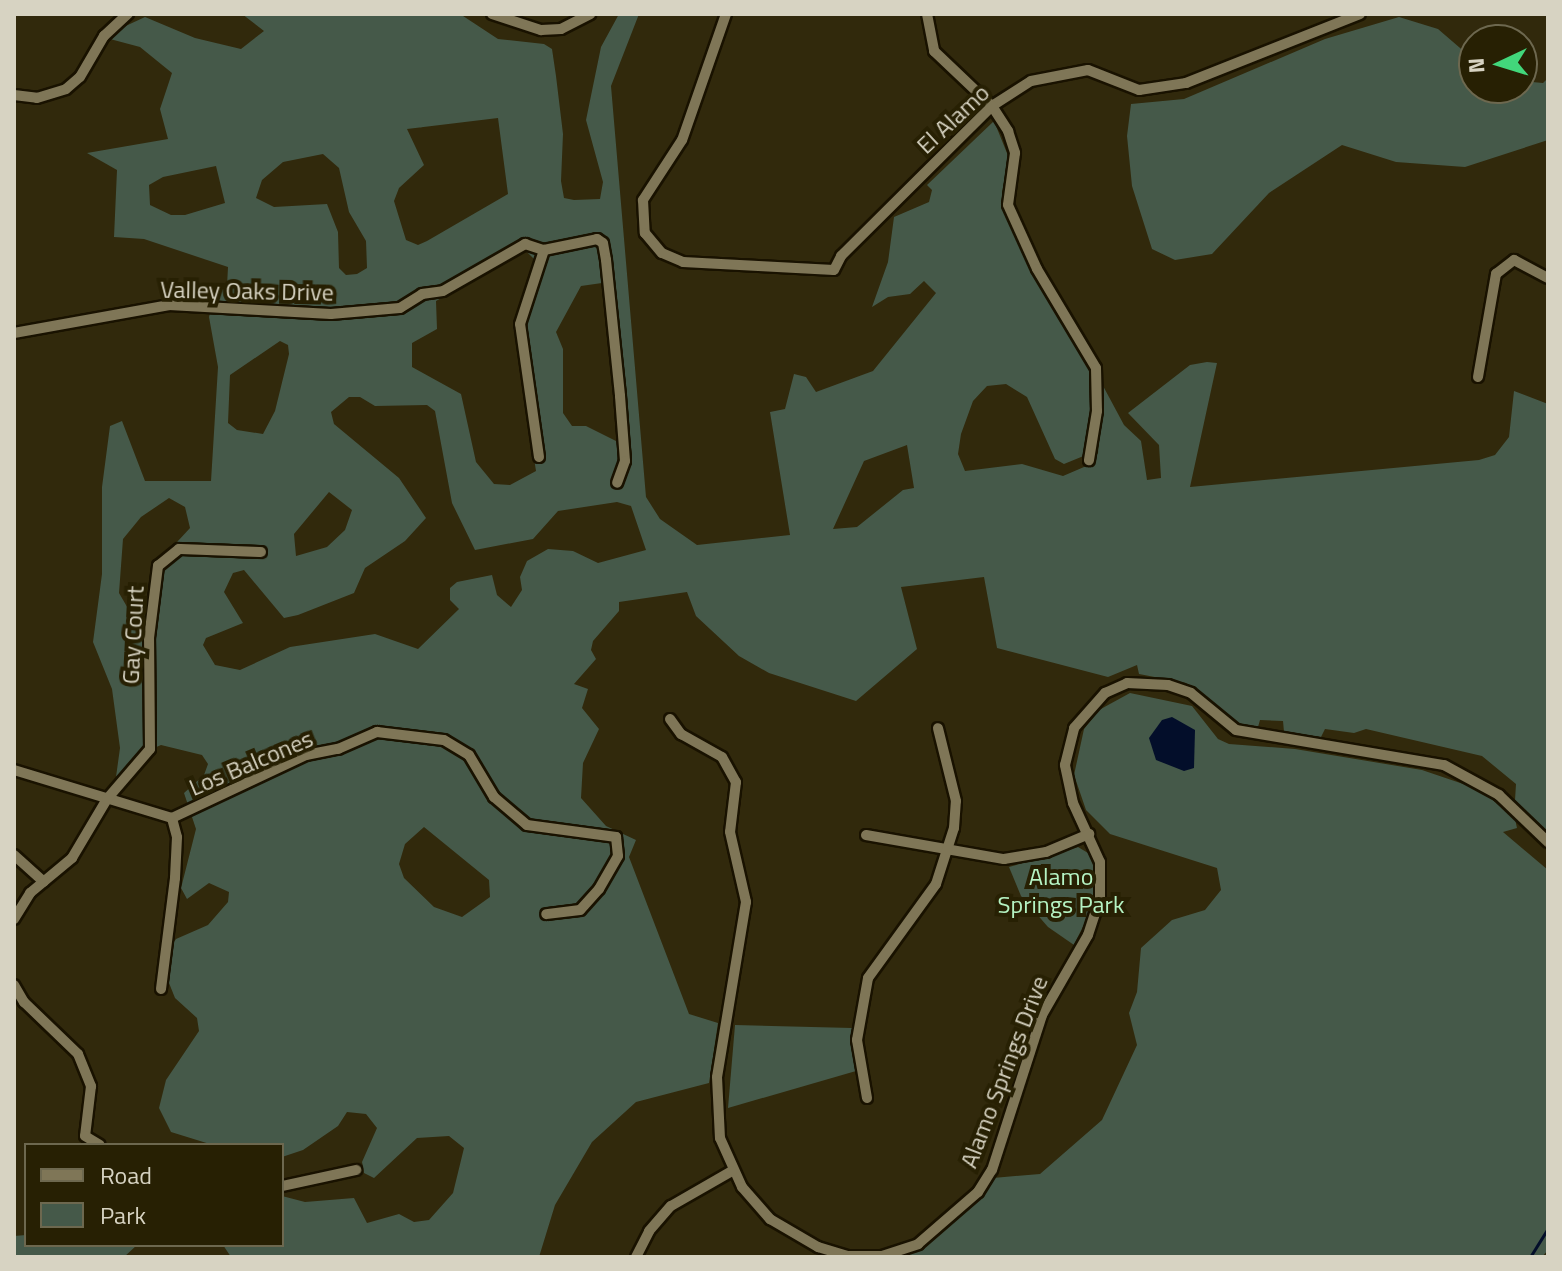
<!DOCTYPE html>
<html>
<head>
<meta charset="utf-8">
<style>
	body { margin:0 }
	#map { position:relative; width:1562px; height:1271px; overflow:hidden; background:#31290c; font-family:"Titillium Web",sans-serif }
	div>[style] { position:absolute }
	.green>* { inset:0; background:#455949 }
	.water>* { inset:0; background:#030e2a }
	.stream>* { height:3px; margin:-1.5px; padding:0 1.5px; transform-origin:1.5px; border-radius:1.5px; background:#030e2a }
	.roads { filter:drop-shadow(2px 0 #191200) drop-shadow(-2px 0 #191200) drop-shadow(0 2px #191200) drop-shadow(0 -2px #191200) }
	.minor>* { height:10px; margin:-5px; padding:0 5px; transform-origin:5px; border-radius:5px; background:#7f7657 }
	span { translate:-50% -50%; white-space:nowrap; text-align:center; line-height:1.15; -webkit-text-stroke:8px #272003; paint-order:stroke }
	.street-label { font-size:24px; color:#d7d3c2 }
	.park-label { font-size:24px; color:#b5f3c3 }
	.frame { position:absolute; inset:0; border:16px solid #d7d3c2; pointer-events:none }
	.legend { position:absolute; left:24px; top:1143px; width:260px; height:104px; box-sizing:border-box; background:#272003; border:2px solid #6d684f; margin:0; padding:10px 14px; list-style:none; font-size:24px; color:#d7d3c2 }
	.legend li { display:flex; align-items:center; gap:16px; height:40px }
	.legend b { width:40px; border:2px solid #6d684f }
	.north { position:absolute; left:1458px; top:24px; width:80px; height:80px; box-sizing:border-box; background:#272003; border:2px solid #6d684f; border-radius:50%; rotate:266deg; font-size:22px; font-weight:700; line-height:32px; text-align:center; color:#d7d3c2 }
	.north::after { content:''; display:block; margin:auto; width:28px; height:36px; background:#42d77b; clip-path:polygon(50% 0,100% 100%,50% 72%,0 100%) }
</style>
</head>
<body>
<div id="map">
	<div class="green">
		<i style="clip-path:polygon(evenodd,242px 14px,460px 14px,498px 39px,544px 44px,552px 49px,556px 76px,563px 134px,561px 181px,564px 198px,574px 200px,600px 199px,603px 182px,586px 120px,601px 47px,619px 14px,639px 14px,611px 86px,646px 497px,660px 519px,697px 545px,790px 535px,770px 412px,785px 409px,794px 374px,806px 377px,816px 392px,873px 371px,936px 293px,924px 281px,910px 294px,888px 297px,872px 307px,888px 262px,894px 217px,929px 202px,932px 190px,927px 185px,994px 121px,1009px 158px,1002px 192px,1009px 219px,1043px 292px,1091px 366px,1092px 427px,1086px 455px,1064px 464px,1055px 459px,1027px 397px,1006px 384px,987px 386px,973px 401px,961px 434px,958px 454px,965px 471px,1022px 464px,1063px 476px,1091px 464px,1098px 453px,1102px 384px,1124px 425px,1141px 441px,1147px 480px,1161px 478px,1159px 445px,1128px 413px,1190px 365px,1207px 362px,1217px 363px,1190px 487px,1479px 460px,1495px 455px,1509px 437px,1514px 391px,1548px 404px,1548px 832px,1515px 800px,1516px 784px,1482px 756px,1366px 729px,1354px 733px,1325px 729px,1321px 737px,1284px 732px,1283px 721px,1260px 720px,1258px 727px,1249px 728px,1231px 724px,1186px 683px,1139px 674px,1137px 665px,1108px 677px,997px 648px,984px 577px,901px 587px,917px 649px,856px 701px,769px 673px,739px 656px,696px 616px,687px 592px,619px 602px,619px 611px,593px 641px,591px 650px,596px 659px,574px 684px,588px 689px,582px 708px,599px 729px,583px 763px,581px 798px,606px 826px,636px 840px,629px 857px,689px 1014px,718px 1023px,709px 1083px,636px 1102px,592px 1142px,555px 1205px,539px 1257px,231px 1257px,223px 1245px,282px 1245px,282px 1196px,305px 1202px,354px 1198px,367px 1223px,399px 1214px,414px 1222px,429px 1220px,453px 1193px,464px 1148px,449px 1136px,417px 1138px,374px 1178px,364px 1173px,362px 1162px,377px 1128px,366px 1114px,347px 1112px,338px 1126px,303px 1150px,282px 1157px,282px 1145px,213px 1145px,171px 1132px,159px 1108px,166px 1080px,199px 1031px,197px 1018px,175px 998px,169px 983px,171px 946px,176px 939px,208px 925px,228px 902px,229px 892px,209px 883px,187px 899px,181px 888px,196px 829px,184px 793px,204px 775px,208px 764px,202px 755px,161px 745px,138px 755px,116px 777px,120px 748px,112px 689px,93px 642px,102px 574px,102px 487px,110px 426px,122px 421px,145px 481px,211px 481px,218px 367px,209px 317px,214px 296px,227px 286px,228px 267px,144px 239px,114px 237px,117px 170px,87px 153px,168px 139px,160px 109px,172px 73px,140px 47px,110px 39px,117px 30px,145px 17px,195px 38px,241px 49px,264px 31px,242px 14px,498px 118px,508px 194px,427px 241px,418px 245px,406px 240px,394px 201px,399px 188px,424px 165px,407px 129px,498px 118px,242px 14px,323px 154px,339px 168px,349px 212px,366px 241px,367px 268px,357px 274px,346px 275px,339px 268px,338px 232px,327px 204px,274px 207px,256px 198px,262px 180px,283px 162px,323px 154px,242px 14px,216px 166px,225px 203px,185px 215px,171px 215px,150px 205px,149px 185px,163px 177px,216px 166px,242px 14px,609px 246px,632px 457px,625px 481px,615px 477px,620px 443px,586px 426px,572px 426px,563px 413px,563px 349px,556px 332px,581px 286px,602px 283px,599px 253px,609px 246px,242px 14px,526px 251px,537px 262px,513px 325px,536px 471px,510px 485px,494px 484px,476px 462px,461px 394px,412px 367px,412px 343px,437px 329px,436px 301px,526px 251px,242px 14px,280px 341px,288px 345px,289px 354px,275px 411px,263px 434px,237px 430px,228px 423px,230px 375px,280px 341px,242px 14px,349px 397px,360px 397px,375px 406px,427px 405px,435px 411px,452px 503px,475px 550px,533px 539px,558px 511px,617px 502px,631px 506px,646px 550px,598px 563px,573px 551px,548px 549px,527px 561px,520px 577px,522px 590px,511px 607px,497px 595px,492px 575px,457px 582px,450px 588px,450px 600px,459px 609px,418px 649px,375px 634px,290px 647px,240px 670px,215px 665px,203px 645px,206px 638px,243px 623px,224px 592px,233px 573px,244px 570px,284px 618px,298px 615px,354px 593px,365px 568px,405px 541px,426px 518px,399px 478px,334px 424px,331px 412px,349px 397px,242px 14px,907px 445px,914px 488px,903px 490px,857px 527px,833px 529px,864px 461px,907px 445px,242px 14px,329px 492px,352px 510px,345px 530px,327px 547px,296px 556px,294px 534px,329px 492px,242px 14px,169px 498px,185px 507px,190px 528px,153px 568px,146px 610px,133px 617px,119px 593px,123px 539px,141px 517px,169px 498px,242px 14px,424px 827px,489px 880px,490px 897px,462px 917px,434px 907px,404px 878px,399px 864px,405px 844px,424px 827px)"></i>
		<i style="clip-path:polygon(1399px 17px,1438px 29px,1474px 60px,1474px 88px,1522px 88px,1522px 81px,1543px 83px,1548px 78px,1548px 140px,1465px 167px,1396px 162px,1342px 145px,1269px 193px,1212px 254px,1175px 260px,1152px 249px,1132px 186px,1127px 136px,1131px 104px,1184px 99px,1325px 39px)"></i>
		<i style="clip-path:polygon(1130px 693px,1192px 706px,1218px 739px,1229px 744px,1295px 749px,1422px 770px,1481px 790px,1515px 819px,1517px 828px,1503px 832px,1548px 870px,1548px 1250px,1542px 1257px,901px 1257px,932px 1241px,993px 1178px,1040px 1174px,1102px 1120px,1137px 1045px,1129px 1013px,1137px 992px,1141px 948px,1172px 920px,1205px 910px,1221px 890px,1217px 868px,1110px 834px,1086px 810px,1074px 775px,1084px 729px,1099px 710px)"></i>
		<i style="clip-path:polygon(1078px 847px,1093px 856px,1096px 884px,1092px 908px,1074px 945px,1048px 927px,1021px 896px,1009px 867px)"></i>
		<i style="clip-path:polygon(735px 1025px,852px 1028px,856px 1071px,728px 1108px)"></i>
		<i style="clip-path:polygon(26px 1235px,26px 1245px,137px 1245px,124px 1257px,14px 1257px,14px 1236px)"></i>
	</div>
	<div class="water">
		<i style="clip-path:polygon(1172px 717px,1195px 730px,1194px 768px,1184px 771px,1156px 760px,1149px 738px,1162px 720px)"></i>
	</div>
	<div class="stream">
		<i style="left:1530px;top:1257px;width:34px;rotate:-58deg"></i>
	</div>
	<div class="roads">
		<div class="minor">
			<i style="left:492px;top:14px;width:52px;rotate:18.1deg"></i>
			<i style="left:541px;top:30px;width:20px;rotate:-3deg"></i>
			<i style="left:561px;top:29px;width:33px;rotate:-27deg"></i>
			<i style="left:726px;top:14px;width:133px;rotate:109.2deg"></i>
			<i style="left:682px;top:140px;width:72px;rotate:123deg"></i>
			<i style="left:643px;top:200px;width:33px;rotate:87deg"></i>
			<i style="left:645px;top:233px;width:26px;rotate:50deg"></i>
			<i style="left:662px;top:253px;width:23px;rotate:23deg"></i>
			<i style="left:683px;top:262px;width:151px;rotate:3deg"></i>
			<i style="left:834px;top:270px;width:16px;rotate:-63deg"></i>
			<i style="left:841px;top:256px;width:213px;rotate:-44.8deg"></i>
			<i style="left:992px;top:106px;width:46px;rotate:-32.7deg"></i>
			<i style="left:1031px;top:81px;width:58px;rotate:-10.9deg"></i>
			<i style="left:1088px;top:70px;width:55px;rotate:21.4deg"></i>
			<i style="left:1139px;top:90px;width:48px;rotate:-8.5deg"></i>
			<i style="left:1186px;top:83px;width:187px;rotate:-21.6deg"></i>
			<i style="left:927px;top:14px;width:38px;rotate:79deg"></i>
			<i style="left:934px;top:51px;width:80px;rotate:43.5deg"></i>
			<i style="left:992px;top:106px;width:30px;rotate:57deg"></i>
			<i style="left:1008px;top:131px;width:23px;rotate:72deg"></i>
			<i style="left:1015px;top:153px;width:52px;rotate:97.7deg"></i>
			<i style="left:1008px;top:205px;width:70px;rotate:65.6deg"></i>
			<i style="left:1037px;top:269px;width:115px;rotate:59.2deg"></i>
			<i style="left:1096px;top:368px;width:43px;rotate:88.7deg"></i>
			<i style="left:1097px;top:411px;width:50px;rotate:99.3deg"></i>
			<i style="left:14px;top:95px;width:23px;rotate:7deg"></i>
			<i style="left:37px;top:98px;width:30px;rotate:-17deg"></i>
			<i style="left:66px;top:89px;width:18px;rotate:-41deg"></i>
			<i style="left:80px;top:77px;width:48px;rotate:-59.7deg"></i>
			<i style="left:104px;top:36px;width:33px;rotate:-43deg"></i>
			<i style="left:14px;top:333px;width:158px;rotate:-10.2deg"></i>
			<i style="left:169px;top:305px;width:162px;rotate:3.2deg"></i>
			<i style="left:331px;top:314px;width:69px;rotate:-5deg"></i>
			<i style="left:400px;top:308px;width:26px;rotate:-32deg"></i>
			<i style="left:422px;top:294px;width:21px;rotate:-8deg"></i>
			<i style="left:443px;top:291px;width:95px;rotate:-29.8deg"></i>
			<i style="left:525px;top:244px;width:20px;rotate:18deg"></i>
			<i style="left:544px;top:250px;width:54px;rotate:-11.7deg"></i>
			<i style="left:597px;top:239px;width:7px;rotate:34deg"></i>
			<i style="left:603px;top:243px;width:17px;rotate:80deg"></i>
			<i style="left:606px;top:260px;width:137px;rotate:84.1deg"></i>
			<i style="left:620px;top:396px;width:65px;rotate:85.6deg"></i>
			<i style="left:625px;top:461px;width:23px;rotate:110deg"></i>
			<i style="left:1478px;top:377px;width:105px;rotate:-80.1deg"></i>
			<i style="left:1496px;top:274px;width:23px;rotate:-38deg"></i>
			<i style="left:1514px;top:260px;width:38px;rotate:28deg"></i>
			<i style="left:539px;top:457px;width:134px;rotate:-98.1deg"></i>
			<i style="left:520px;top:324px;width:78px;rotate:-72deg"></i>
			<i style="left:670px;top:719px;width:19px;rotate:54deg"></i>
			<i style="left:681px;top:734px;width:47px;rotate:29.3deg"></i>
			<i style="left:722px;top:757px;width:29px;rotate:61deg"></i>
			<i style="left:736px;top:782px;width:50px;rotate:96.8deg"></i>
			<i style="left:730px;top:832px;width:72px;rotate:77.1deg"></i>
			<i style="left:746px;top:902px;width:177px;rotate:99.4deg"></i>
			<i style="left:717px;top:1077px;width:61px;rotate:87.2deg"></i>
			<i style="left:720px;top:1138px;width:54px;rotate:65.8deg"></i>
			<i style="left:742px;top:1187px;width:43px;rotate:48.8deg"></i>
			<i style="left:770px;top:1219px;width:56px;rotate:30.3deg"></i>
			<i style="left:818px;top:1247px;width:31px;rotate:17deg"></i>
			<i style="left:848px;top:1256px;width:34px"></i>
			<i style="left:882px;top:1256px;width:38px;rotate:-18deg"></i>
			<i style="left:918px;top:1244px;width:79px;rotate:-40.9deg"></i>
			<i style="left:978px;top:1192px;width:26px;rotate:-58deg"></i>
			<i style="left:992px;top:1170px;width:163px;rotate:-72.1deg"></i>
			<i style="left:1042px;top:1015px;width:92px;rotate:-60.1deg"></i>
			<i style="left:1088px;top:935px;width:38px;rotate:-72deg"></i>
			<i style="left:1100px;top:899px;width:37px;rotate:-90deg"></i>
			<i style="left:1100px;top:862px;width:65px;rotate:-114.6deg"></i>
			<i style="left:1073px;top:803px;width:39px;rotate:-102deg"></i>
			<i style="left:1065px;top:765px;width:38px;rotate:-76deg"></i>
			<i style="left:1074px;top:728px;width:47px;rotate:-48.5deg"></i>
			<i style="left:1105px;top:693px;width:24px;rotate:-24deg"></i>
			<i style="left:1127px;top:683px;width:41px;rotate:2.8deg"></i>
			<i style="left:1168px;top:685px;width:24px;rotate:19deg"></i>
			<i style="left:1191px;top:693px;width:58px;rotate:39.4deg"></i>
			<i style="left:1236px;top:730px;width:211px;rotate:9.6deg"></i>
			<i style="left:1444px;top:765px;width:63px;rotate:28.6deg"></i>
			<i style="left:1499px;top:795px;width:68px;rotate:43.8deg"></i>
			<i style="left:14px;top:770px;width:165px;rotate:16.9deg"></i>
			<i style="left:172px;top:818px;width:148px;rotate:-25.2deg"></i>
			<i style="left:306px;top:755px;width:33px;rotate:-11deg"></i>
			<i style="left:338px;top:749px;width:43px;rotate:-23.6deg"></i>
			<i style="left:377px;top:732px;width:67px;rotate:6.8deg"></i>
			<i style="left:444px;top:740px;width:29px;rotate:31deg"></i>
			<i style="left:469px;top:755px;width:49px;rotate:59.2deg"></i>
			<i style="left:494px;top:797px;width:43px;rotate:40.3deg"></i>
			<i style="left:527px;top:825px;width:90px;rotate:7.7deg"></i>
			<i style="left:616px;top:837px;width:19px;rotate:84deg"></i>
			<i style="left:618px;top:856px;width:38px;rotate:120deg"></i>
			<i style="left:599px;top:889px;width:28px;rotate:132deg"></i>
			<i style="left:580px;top:910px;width:34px;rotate:173deg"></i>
			<i style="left:866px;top:835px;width:140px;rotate:9.9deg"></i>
			<i style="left:1004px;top:859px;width:43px;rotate:-9.5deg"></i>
			<i style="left:1046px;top:852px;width:47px;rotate:-22.7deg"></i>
			<i style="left:14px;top:855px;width:40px;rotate:42deg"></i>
			<i style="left:14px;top:919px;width:31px;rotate:-58deg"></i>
			<i style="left:30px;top:893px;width:55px;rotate:-39.8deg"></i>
			<i style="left:72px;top:858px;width:69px;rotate:-59.3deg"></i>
			<i style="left:107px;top:799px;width:66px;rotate:-49.3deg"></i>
			<i style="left:150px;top:749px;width:111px;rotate:-90.5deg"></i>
			<i style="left:149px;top:638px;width:73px;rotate:-82.9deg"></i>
			<i style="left:158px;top:566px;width:27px;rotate:-39deg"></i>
			<i style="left:179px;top:549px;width:82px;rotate:2.1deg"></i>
			<i style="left:14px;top:985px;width:20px;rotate:60deg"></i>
			<i style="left:24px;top:1002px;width:75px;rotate:43.9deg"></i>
			<i style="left:78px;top:1054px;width:35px;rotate:68deg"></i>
			<i style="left:91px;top:1086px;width:50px;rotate:96.8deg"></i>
			<i style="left:85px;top:1136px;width:17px;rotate:31deg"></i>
			<i style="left:161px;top:989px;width:112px;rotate:-82.8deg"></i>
			<i style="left:175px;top:878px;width:41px;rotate:-87.2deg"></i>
			<i style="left:177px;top:837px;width:20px;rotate:-105deg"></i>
			<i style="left:867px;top:1098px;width:59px;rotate:-99.8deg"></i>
			<i style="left:857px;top:1040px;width:63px;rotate:-79.9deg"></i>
			<i style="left:868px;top:978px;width:116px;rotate:-54.1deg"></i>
			<i style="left:936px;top:884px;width:59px;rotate:-72.2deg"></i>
			<i style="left:954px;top:828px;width:27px;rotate:-86deg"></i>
			<i style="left:956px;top:801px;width:75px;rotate:-103.9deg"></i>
			<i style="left:282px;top:1186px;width:76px;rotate:-12.2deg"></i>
			<i style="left:636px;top:1257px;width:29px;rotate:-63deg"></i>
			<i style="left:649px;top:1231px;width:33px;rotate:-49deg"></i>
			<i style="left:671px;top:1206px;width:70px;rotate:-29.8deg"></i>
		</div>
	</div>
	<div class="street-label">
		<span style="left:953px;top:119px;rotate:-43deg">El Alamo</span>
		<span style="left:247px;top:291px;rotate:1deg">Valley Oaks Drive</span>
		<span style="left:133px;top:635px;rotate:-87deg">Gay Court</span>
		<span style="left:251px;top:763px;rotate:-23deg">Los Balcones</span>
		<span style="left:1004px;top:1072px;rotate:-69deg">Alamo Springs Drive</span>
	</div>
	<div class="park-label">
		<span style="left:1061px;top:891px">Alamo<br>Springs Park</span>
	</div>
	<div class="frame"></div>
	<ul class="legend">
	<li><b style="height:10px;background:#7f7657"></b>Road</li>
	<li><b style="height:22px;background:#455949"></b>Park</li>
	</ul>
	<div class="north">N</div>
</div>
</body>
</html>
